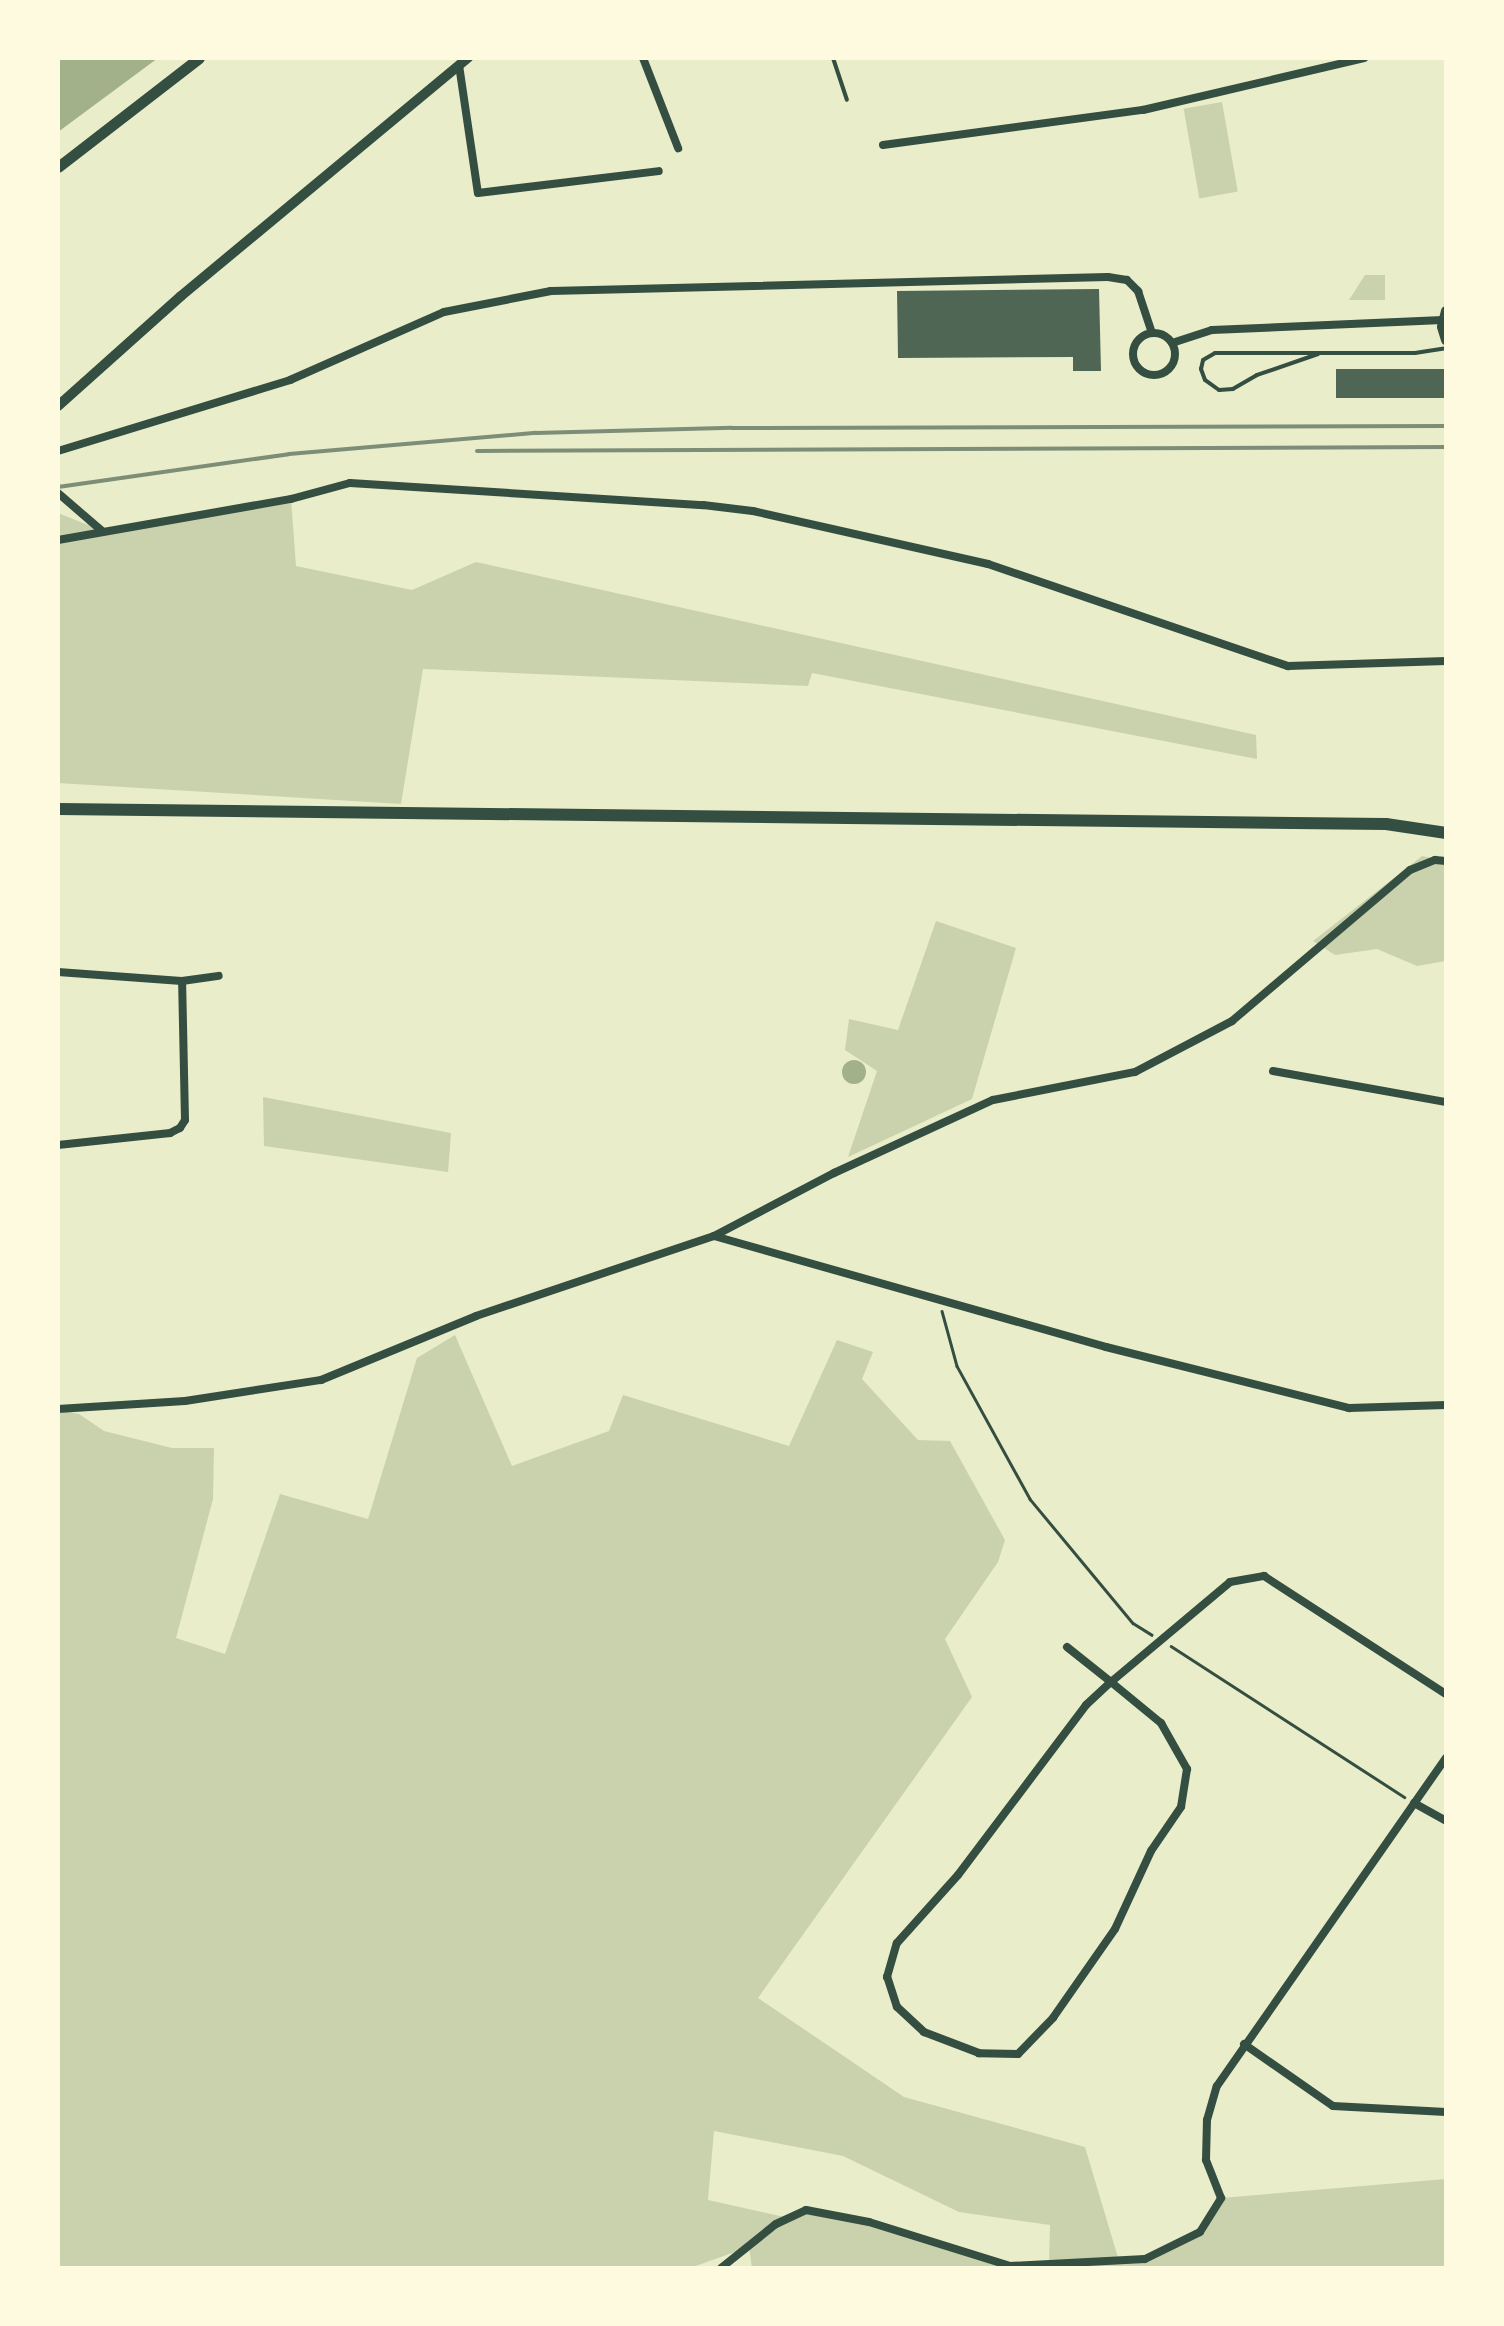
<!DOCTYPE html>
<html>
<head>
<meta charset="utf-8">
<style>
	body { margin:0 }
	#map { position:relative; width:1504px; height:2326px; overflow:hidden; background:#e9edc9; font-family:"Asap Condensed",sans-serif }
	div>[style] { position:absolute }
	.green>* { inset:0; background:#cad2ad; transform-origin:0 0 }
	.water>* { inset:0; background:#a3b18a }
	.round { border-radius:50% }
	.building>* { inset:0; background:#4f6655; transform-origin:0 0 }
	.path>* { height:2.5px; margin:-1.25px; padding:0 1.25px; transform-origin:1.25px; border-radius:1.25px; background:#344e41 }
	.service>* { height:4px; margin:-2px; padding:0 2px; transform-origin:2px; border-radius:2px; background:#344e41 }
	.minor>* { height:8px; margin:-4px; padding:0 4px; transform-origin:4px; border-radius:4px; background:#344e41 }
	.minor>.ring { margin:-4px; padding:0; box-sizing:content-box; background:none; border:8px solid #344e41; border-radius:50% }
	.tertiary>* { height:10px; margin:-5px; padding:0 5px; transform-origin:5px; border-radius:5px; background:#344e41 }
	.secondary>* { height:11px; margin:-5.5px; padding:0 5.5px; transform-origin:5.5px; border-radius:5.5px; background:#344e41 }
	.primary>* { height:12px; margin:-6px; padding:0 6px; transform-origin:6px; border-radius:6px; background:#344e41 }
	.rail>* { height:4px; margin:-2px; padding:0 2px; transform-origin:2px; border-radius:2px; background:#7c8e77 }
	span { translate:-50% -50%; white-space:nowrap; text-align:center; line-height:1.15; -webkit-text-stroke:10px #fefae0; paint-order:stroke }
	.frame { position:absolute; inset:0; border:60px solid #fefae0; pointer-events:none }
</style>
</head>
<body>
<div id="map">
	<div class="green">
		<i style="left:1222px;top:102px;width:91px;height:39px;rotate:80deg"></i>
		<i style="clip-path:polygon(1365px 275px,1385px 275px,1385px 300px,1349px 300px)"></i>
		<i style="clip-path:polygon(291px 499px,296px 566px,412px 590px,476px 562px,1256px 735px,1257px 759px,812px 673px,808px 686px,423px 669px,401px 804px,58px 783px,58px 513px,103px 531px)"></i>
		<i style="clip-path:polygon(1422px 856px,1446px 861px,1446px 961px,1417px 966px,1377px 949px,1335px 955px,1313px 941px)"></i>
		<i style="clip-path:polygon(936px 921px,1016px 948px,972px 1099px,848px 1157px,877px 1071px,845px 1050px,849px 1019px,898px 1030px)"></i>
		<i style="clip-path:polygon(263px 1097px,451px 1133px,448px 1172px,264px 1146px)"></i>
		<i style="clip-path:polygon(evenodd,455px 1335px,512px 1466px,609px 1431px,623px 1395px,789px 1446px,837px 1340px,873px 1352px,862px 1379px,918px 1440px,950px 1441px,1005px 1540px,998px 1562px,945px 1639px,972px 1697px,758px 1998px,904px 2097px,1085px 2147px,1119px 2261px,1145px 2259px,1200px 2232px,1221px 2198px,1446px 2179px,1446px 2268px,752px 2268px,749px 2247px,690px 2268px,58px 2268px,58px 1410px,79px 1414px,104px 1431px,172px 1448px,214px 1448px,213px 1499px,176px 1638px,225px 1654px,280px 1494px,368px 1519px,417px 1358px,455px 1335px,714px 2131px,843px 2156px,959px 2212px,1050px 2225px,1049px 2264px,1010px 2266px,823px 2210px,789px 2218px,708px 2200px,714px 2131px)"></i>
	</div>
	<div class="water">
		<i style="clip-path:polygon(58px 58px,158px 58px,58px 132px)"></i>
		<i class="round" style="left:842px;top:1060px;width:24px;height:24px"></i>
	</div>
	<div class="building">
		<i style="clip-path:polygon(1099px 289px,1101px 371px,1073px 371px,1073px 357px,898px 358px,897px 291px)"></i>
		<i style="left:1446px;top:369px;width:29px;height:110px;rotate:90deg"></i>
	</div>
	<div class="path">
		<i style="left:942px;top:1311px;width:57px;rotate:74.7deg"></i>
		<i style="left:957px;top:1366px;width:152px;rotate:61.2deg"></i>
		<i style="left:1030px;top:1499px;width:161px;rotate:50.3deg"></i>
		<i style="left:1133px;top:1623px;width:22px;rotate:32deg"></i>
		<i style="left:1171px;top:1646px;width:278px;rotate:32.9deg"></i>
	</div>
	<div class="service">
		<i style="left:833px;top:58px;width:44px;rotate:71.6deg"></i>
		<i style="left:1318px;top:354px;width:65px;rotate:161deg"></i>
		<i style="left:1257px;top:375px;width:28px;rotate:150deg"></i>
		<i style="left:1233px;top:389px;width:14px;rotate:176deg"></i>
		<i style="left:1219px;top:390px;width:17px;rotate:-144deg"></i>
		<i style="left:1205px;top:380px;width:12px;rotate:-110deg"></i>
		<i style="left:1201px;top:369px;width:9px;rotate:-77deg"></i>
		<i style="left:1203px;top:360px;width:14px;rotate:-30deg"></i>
		<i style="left:1215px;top:353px;width:200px"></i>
		<i style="left:1415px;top:353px;width:31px;rotate:-9deg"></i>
	</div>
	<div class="minor">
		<i style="left:643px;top:58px;width:97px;rotate:68.7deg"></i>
		<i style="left:459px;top:65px;width:129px;rotate:81.6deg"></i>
		<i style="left:478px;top:193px;width:182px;rotate:-6.9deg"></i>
		<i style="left:883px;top:145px;width:262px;rotate:-7.7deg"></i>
		<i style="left:1143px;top:110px;width:227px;rotate:-13.2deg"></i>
		<i class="ring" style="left:1133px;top:333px;width:34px;height:34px"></i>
		<i style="left:1172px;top:343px;width:42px;rotate:-18deg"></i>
		<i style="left:1212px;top:330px;width:231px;rotate:-2.5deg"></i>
		<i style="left:58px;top:451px;width:243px;rotate:-17deg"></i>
		<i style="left:290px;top:380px;width:168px;rotate:-23.8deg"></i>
		<i style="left:444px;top:312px;width:109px;rotate:-11.1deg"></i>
		<i style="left:551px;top:291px;width:557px;rotate:-1.44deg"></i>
		<i style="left:1108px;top:277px;width:19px;rotate:9deg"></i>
		<i style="left:1127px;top:280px;width:16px;rotate:45deg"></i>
		<i style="left:1138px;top:291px;width:44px;rotate:71.6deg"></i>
		<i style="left:58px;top:493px;width:58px;rotate:40.8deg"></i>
		<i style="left:58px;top:540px;width:237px;rotate:-10deg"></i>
		<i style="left:291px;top:499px;width:61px;rotate:-15.2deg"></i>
		<i style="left:350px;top:483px;width:354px;rotate:3.6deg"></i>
		<i style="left:703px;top:505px;width:50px;rotate:6.8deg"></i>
		<i style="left:753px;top:511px;width:241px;rotate:12.7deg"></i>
		<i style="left:988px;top:564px;width:317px;rotate:18.8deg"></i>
		<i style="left:1288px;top:666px;width:158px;rotate:-1.8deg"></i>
		<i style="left:58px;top:972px;width:124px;rotate:4.2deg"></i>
		<i style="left:182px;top:981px;width:37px;rotate:-8deg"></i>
		<i style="left:1273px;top:1071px;width:176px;rotate:10.2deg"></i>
		<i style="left:58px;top:1145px;width:113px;rotate:-6.1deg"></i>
		<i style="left:170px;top:1133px;width:11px;rotate:-27deg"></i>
		<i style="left:180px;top:1128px;width:9px;rotate:-58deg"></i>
		<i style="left:185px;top:1120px;width:139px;rotate:-91.2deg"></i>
		<i style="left:714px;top:1236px;width:136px;rotate:-27.7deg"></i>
		<i style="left:834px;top:1173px;width:175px;rotate:-24.7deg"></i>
		<i style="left:993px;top:1100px;width:145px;rotate:-11.2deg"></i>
		<i style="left:1135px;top:1072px;width:110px;rotate:-27.7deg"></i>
		<i style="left:1232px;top:1021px;width:233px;rotate:-40.3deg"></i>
		<i style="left:1410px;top:870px;width:27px;rotate:-22deg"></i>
		<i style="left:1435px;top:860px;width:11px;rotate:5deg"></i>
		<i style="left:58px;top:1409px;width:127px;rotate:-3.6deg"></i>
		<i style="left:185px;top:1401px;width:138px;rotate:-8.8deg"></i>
		<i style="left:321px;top:1380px;width:168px;rotate:-22.4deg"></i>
		<i style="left:476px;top:1316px;width:251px;rotate:-18.6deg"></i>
		<i style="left:714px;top:1236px;width:407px;rotate:15.8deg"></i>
		<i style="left:1106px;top:1347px;width:251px;rotate:14.1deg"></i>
		<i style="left:1349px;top:1408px;width:97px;rotate:-1.8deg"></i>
		<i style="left:1067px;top:1647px;width:56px;rotate:38.5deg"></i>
		<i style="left:1111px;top:1682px;width:65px;rotate:39.4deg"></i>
		<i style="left:1161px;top:1723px;width:53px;rotate:60.5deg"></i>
		<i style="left:1187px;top:1769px;width:38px;rotate:99deg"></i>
		<i style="left:1181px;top:1807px;width:53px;rotate:124.3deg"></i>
		<i style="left:1151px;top:1851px;width:86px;rotate:114.8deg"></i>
		<i style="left:1115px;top:1929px;width:108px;rotate:124.9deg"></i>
		<i style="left:1053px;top:2018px;width:50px;rotate:134.2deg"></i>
		<i style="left:1018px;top:2054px;width:39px;rotate:-179deg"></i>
		<i style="left:979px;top:2053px;width:59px;rotate:-159.1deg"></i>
		<i style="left:924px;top:2032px;width:37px;rotate:-137deg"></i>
		<i style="left:897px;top:2007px;width:32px;rotate:-108deg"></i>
		<i style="left:887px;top:1977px;width:35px;rotate:-74deg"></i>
		<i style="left:897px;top:1943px;width:91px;rotate:-48.1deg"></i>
		<i style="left:958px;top:1875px;width:213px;rotate:-53deg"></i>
		<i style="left:1086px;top:1705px;width:34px;rotate:-43deg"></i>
		<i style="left:1111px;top:1682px;width:155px;rotate:-40deg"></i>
		<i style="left:1230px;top:1582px;width:35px;rotate:-10deg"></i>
		<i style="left:1264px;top:1576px;width:217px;rotate:33deg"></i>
		<i style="left:1414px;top:1803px;width:37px;rotate:29deg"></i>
		<i style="left:1244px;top:2044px;width:108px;rotate:34.9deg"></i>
		<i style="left:1333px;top:2106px;width:113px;rotate:3deg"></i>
		<i style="left:721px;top:2268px;width:70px;rotate:-38.7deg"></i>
		<i style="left:776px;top:2224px;width:33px;rotate:-25deg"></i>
		<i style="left:806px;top:2210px;width:64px;rotate:10.8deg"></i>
		<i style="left:869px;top:2222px;width:148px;rotate:17.3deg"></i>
		<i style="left:1010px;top:2266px;width:135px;rotate:-3deg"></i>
		<i style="left:1145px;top:2259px;width:61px;rotate:-26.1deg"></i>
		<i style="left:1200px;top:2232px;width:40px;rotate:-58deg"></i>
		<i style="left:1221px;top:2198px;width:41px;rotate:-111.5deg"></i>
		<i style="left:1206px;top:2160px;width:40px;rotate:-88.6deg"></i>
		<i style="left:1207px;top:2120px;width:35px;rotate:-74deg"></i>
		<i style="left:1217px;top:2086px;width:400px;rotate:-55.1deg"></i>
	</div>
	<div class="tertiary">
		<i style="left:1446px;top:311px;width:16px;rotate:104deg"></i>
		<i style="left:1442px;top:327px;width:14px;rotate:73deg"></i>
		<i style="left:58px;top:406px;width:165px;rotate:-41.8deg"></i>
		<i style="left:181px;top:296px;width:373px;rotate:-39.7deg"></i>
	</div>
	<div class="secondary">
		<i style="left:58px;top:167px;width:178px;rotate:-37.7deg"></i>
	</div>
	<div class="primary">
		<i style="left:58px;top:809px;width:1328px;rotate:0.65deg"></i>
		<i style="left:1386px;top:824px;width:61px;rotate:8.5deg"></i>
	</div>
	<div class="rail">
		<i style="left:477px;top:451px;width:969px;rotate:-0.24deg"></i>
		<i style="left:58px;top:487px;width:233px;rotate:-8.1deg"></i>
		<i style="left:289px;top:454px;width:248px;rotate:-4.9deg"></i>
		<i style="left:536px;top:433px;width:196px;rotate:-1.5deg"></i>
		<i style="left:732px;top:428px;width:714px;rotate:-0.16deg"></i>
	</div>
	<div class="frame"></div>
</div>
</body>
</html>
